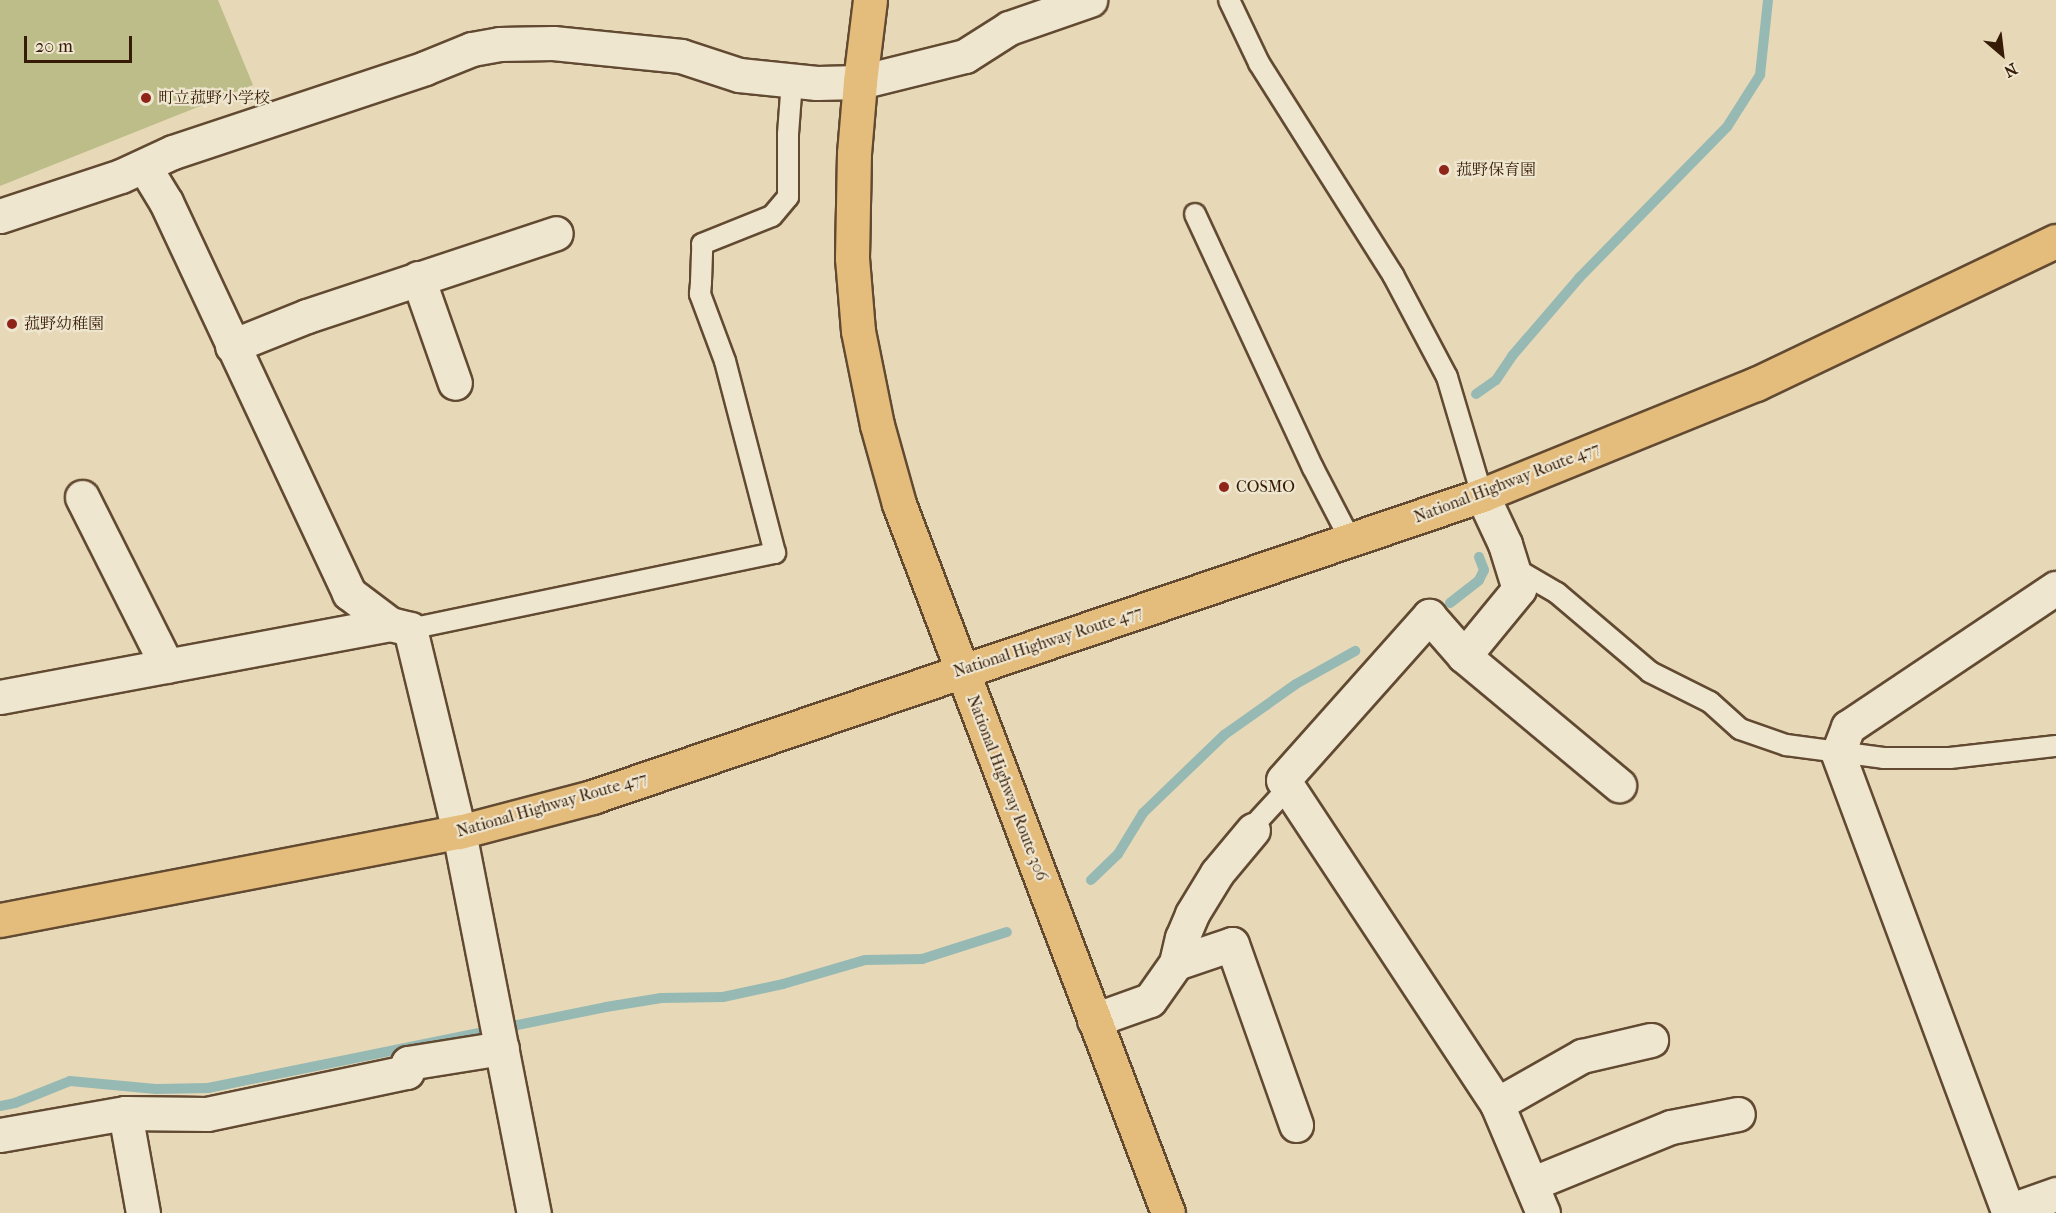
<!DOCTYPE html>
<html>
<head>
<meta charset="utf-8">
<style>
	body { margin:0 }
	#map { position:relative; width:2056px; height:1213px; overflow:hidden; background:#e7d9b7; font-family:"IM FELL French Canon","Noto Serif JP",serif }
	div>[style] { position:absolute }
	.green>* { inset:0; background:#bdbd89 }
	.stream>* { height:10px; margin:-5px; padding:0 5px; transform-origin:5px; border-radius:5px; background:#97b9b4 }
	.roads { filter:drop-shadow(2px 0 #624a32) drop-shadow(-2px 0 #624a32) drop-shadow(0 2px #624a32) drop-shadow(0 -2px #624a32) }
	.lane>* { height:20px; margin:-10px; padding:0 10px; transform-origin:10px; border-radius:10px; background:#efe6d0 }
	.street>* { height:33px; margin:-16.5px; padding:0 16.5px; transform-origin:16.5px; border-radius:16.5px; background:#efe6d0 }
	.highway>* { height:33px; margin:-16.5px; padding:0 16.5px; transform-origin:16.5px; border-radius:16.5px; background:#e4bc7c }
	.dots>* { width:16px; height:16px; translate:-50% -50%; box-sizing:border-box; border:3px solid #efe6d0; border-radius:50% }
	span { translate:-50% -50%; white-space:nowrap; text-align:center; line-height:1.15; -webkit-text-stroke:4.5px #efe6d0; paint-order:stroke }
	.poi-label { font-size:16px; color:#361b06 }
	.left { translate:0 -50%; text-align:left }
	.street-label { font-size:16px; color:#361b06 }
	.north { position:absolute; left:1972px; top:24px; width:60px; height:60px; -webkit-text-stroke:4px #efe6d0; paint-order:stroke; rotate:152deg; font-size:16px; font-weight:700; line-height:24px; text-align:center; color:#361b06 }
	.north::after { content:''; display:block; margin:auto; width:21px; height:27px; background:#361b06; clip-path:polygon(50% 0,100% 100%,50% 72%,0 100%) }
	.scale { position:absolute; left:24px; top:36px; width:108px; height:27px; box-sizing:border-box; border:3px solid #361b06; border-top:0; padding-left:8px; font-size:18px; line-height:21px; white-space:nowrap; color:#361b06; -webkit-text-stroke:4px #efe6d0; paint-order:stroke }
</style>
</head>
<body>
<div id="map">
	<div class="green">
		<i style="clip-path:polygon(0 0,218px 0,253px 85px,0 186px)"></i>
	</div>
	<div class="stream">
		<i style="left:1476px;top:394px;width:24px;rotate:-35deg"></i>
		<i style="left:1496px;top:380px;width:29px;rotate:-56deg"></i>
		<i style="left:1512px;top:356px;width:103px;rotate:-49.3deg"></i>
		<i style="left:1579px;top:278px;width:211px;rotate:-45.6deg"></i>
		<i style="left:1727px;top:127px;width:62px;rotate:-57.6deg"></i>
		<i style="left:1760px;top:75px;width:75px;rotate:-83.9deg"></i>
		<i style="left:1450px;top:603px;width:37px;rotate:-38deg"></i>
		<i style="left:1479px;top:580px;width:11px;rotate:-63deg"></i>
		<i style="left:1484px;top:570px;width:14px;rotate:-111deg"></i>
		<i style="left:1091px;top:880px;width:37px;rotate:-44deg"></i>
		<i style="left:1118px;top:854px;width:48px;rotate:-58.6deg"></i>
		<i style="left:1143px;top:813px;width:112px;rotate:-43.9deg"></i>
		<i style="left:1224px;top:735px;width:88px;rotate:-35.3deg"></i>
		<i style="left:1296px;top:684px;width:68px;rotate:-29.2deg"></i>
		<i style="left:0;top:1106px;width:15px;rotate:-11deg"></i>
		<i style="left:15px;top:1103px;width:59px;rotate:-21.8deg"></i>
		<i style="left:70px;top:1081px;width:86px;rotate:5.3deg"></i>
		<i style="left:156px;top:1089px;width:52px;rotate:-1.1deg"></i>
		<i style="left:208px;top:1088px;width:406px;rotate:-11.5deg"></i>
		<i style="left:606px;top:1007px;width:56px;rotate:-9.3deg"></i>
		<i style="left:661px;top:998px;width:62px;rotate:-0.9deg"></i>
		<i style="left:723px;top:997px;width:61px;rotate:-12.2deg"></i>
		<i style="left:783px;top:984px;width:85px;rotate:-16.3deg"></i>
		<i style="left:865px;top:960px;width:57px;rotate:-1deg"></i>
		<i style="left:922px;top:959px;width:89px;rotate:-17.6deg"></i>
	</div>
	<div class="roads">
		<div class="lane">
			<i style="left:1229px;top:0;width:70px;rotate:64.5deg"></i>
			<i style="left:1259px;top:63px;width:251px;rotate:57.7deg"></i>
			<i style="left:1393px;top:275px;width:115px;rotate:62.1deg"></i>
			<i style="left:1447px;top:377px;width:123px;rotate:73.5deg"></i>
			<i style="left:1195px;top:214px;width:280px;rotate:65.1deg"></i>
			<i style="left:1313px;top:468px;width:82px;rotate:62.5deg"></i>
			<i style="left:1514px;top:568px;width:50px;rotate:30.2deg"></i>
			<i style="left:1557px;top:593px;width:122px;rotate:40.3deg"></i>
			<i style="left:1650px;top:672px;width:67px;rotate:26.6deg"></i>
			<i style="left:1710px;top:702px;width:40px;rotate:42deg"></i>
			<i style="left:1740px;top:729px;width:49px;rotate:19.2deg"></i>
			<i style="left:1786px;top:745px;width:98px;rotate:7.6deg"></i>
			<i style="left:1883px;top:758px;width:67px"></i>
			<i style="left:1950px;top:758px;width:107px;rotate:-6.5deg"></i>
			<i style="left:410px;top:629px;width:373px;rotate:-11.8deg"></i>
			<i style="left:775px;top:553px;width:198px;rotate:-104.6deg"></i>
			<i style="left:725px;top:361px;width:72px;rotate:-110.5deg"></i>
			<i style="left:700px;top:294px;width:12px;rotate:-85deg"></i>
			<i style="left:701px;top:282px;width:38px;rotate:-88deg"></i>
			<i style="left:702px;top:244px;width:75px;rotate:-21.8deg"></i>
			<i style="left:772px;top:216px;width:25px;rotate:-50deg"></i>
			<i style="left:788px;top:197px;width:63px;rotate:-90deg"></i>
			<i style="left:788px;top:134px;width:53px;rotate:-85.7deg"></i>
			<i style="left:1253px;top:830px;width:5px;rotate:-79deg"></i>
			<i style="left:1254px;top:825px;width:50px;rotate:-47.4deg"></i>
		</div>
		<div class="street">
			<i style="left:144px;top:166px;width:42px;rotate:58.6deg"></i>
			<i style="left:166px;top:202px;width:432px;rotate:64.9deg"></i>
			<i style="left:349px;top:593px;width:51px;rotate:37.1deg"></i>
			<i style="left:0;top:216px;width:127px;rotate:-18.3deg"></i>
			<i style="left:121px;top:176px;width:57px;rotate:-24.8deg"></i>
			<i style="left:173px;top:152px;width:266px;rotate:-18.4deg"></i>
			<i style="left:425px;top:68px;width:51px;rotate:-22deg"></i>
			<i style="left:472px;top:49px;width:27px;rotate:-10deg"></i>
			<i style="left:499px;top:44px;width:54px;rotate:-1.1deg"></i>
			<i style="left:553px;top:43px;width:129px;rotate:5.8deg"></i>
			<i style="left:681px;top:56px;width:61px;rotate:18.1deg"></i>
			<i style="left:739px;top:75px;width:78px;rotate:5.9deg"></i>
			<i style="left:817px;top:83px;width:43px;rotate:-1.3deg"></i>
			<i style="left:860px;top:82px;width:108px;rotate:-13.9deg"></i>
			<i style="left:965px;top:56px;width:52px;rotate:-32.5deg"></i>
			<i style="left:1009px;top:28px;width:86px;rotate:-19.1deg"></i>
			<i style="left:418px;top:278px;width:111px;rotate:70.6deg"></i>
			<i style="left:232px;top:346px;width:81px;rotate:-21.8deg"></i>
			<i style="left:307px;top:316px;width:262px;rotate:-18.4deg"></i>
			<i style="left:82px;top:497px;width:189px;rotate:63.3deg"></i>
			<i style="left:1464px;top:656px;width:87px;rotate:-50.6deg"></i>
			<i style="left:1519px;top:589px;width:47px;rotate:-107.3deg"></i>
			<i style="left:1505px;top:544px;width:54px;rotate:-115.1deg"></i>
			<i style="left:0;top:697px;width:397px;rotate:-10.6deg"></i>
			<i style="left:390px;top:624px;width:21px;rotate:14deg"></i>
			<i style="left:410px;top:629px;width:209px;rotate:76.4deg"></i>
			<i style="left:459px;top:832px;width:388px;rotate:78.9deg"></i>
			<i style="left:1176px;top:963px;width:26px;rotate:-77deg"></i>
			<i style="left:1182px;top:938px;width:26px;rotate:-67deg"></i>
			<i style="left:1192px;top:914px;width:48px;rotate:-58.6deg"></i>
			<i style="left:1217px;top:873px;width:56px;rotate:-50.1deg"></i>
			<i style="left:1094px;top:1020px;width:59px;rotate:-19.7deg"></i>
			<i style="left:1150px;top:1000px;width:45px;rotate:-54.9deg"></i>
			<i style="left:1176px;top:963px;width:59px;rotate:-18.7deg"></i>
			<i style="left:1232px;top:944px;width:192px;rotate:70.5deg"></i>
			<i style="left:1497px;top:1104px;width:98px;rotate:-29.5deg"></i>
			<i style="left:1582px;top:1056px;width:71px;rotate:-13.1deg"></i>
			<i style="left:125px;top:1113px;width:102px;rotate:79.8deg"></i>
			<i style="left:0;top:1135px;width:127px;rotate:-10deg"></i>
			<i style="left:125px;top:1113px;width:82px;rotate:0.7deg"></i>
			<i style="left:207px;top:1114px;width:204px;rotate:-11.9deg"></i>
			<i style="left:407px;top:1072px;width:9px;rotate:-84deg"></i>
			<i style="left:408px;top:1063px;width:95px;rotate:-9.1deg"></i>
			<i style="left:1531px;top:1184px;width:151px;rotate:-22.2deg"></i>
			<i style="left:1671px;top:1127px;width:68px;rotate:-11deg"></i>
			<i style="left:2008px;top:1211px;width:489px;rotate:-110.4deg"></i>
			<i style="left:1838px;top:753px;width:28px;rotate:-69deg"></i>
			<i style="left:1848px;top:727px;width:250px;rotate:-33.8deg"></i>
			<i style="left:1543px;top:1213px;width:118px;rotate:-112.9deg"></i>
			<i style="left:1497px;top:1104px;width:388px;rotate:-123.4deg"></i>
			<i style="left:1283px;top:780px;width:220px;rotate:-48.3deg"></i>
			<i style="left:1429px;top:616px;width:53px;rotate:48.8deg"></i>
			<i style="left:1464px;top:656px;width:202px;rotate:39.8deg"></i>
			<i style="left:2009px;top:1213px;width:2px;rotate:-117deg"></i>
			<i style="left:2008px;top:1211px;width:51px;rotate:-19.5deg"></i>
		</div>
		<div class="highway">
			<i style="left:870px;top:0;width:83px;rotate:97deg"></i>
			<i style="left:860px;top:82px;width:71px;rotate:94.8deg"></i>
			<i style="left:854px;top:153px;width:105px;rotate:91.1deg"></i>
			<i style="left:852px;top:258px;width:73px;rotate:85.3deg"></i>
			<i style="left:858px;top:331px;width:96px;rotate:78.6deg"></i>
			<i style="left:877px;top:425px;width:82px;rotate:74.4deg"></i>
			<i style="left:899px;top:504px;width:758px;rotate:69.22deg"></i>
			<i style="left:0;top:920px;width:467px;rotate:-10.9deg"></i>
			<i style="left:459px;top:832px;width:138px;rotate:-14.7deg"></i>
			<i style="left:592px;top:797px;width:940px;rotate:-18.74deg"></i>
			<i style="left:1482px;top:495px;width:296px;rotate:-22.1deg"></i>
			<i style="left:1756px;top:384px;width:332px;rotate:-25.5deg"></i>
		</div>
	</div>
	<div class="dots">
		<i style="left:146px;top:98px;background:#8f2418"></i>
		<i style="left:1444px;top:170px;background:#8f2418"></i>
		<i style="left:12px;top:324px;background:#8f2418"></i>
		<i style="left:1224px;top:487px;background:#8f2418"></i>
	</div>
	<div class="poi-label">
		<span class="left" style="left:158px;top:98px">町立菰野小学校</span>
		<span class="left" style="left:1456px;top:170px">菰野保育園</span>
		<span class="left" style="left:24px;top:324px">菰野幼稚園</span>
		<span class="left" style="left:1236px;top:487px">COSMO</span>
	</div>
	<div class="street-label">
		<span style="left:1507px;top:483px;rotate:-21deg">National Highway Route 477</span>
		<span style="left:1048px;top:642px;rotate:-18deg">National Highway Route 477</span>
		<span style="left:1007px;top:788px;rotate:69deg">National Highway Route 306</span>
		<span style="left:552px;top:805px;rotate:-16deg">National Highway Route 477</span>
	</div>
	<div class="north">N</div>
	<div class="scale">20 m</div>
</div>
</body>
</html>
